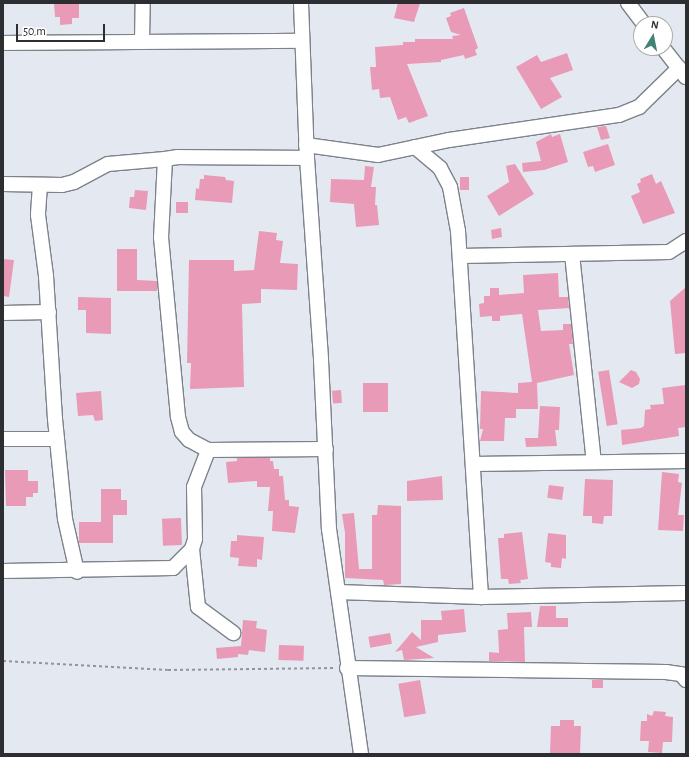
<!DOCTYPE html>
<html>
<head>
<meta charset="utf-8">
<style>
	body { margin:0 }
	#map { position:relative; width:689px; height:757px; overflow:hidden; background:#e4e9f1; font-family:"Alegreya Sans",sans-serif }
	div>[style] { position:absolute }
	.building>* { inset:0; background:#e89ab6; transform-origin:0 0 }
	.path>* { height:2px; margin-top:-1px; transform-origin:0; background:repeating-linear-gradient(90deg,#91959a 0 3px,transparent 0 6px) }
	.roads { filter:drop-shadow(1px 0 #7d8289) drop-shadow(-1px 0 #7d8289) drop-shadow(0 1px #7d8289) drop-shadow(0 -1px #7d8289) }
	.minor>* { height:14px; margin:-7px; padding:0 7px; transform-origin:7px; border-radius:7px; background:#fff }
	span { translate:-50% -50%; white-space:nowrap; text-align:center; line-height:1.15; -webkit-text-stroke:3px #fff; paint-order:stroke }
	.frame { position:absolute; inset:0; border:4px solid #2c2e31; pointer-events:none }
	.north { position:absolute; left:633px; top:16px; width:40px; height:40px; box-sizing:border-box; background:#fff; border:1px solid #ababad; border-radius:50%; rotate:10deg; font-size:11px; font-weight:700; line-height:16px; text-align:center; color:#2c2e31 }
	.north::after { content:''; display:block; margin:auto; width:14px; height:18px; background:#418374; clip-path:polygon(50% 0,100% 100%,50% 72%,0 100%) }
	.scale { position:absolute; left:16px; top:24px; width:89px; height:18px; box-sizing:border-box; border:2px solid #2c2e31; border-top:0; padding-left:5px; font-size:12px; line-height:14px; white-space:nowrap; color:#2c2e31; -webkit-text-stroke:3px #fff; paint-order:stroke }
</style>
</head>
<body>
<div id="map">
	<div class="building">
		<i style="clip-path:polygon(54px 3px,79px 3px,79px 18px,72px 18px,72px 24px,60px 25px,60px 17px,55px 17px)"></i>
		<i style="clip-path:polygon(398px 3px,420px 3px,414px 22px,394px 18px)"></i>
		<i style="clip-path:polygon(464px 8px,478px 48px,475px 50px,477px 55px,465px 59px,464px 55px,441px 60px,441px 62px,407px 64px,428px 116px,409px 123px,406px 117px,398px 120px,390px 97px,380px 98px,379px 89px,372px 90px,370px 67px,376px 67px,375px 47px,403px 45px,403px 42px,415px 42px,415px 39px,453px 39px,452px 36px,461px 35px,451px 32px,446px 18px,451px 16px,450px 13px)"></i>
		<i style="clip-path:polygon(567px 53px,573px 70px,550px 78px,562px 97px,541px 109px,516px 67px,537px 55px,541px 62px)"></i>
		<i style="clip-path:polygon(606px 126px,610px 138px,601px 140px,597px 127px)"></i>
		<i style="clip-path:polygon(551px 134px,552px 137px,560px 134px,568px 162px,544px 170px,523px 172px,522px 163px,541px 161px,536px 142px)"></i>
		<i style="clip-path:polygon(608px 144px,615px 165px,595px 172px,593px 166px,588px 167px,583px 152px)"></i>
		<i style="clip-path:polygon(515px 164px,534px 194px,499px 216px,487px 196px,509px 182px,506px 166px)"></i>
		<i style="clip-path:polygon(365px 166px,374px 167px,371px 187px,376px 187px,375px 205px,377px 205px,379px 225px,356px 227px,354px 204px,330px 202px,331px 179px,364px 180px)"></i>
		<i style="clip-path:polygon(652px 174px,656px 184px,661px 181px,675px 213px,643px 224px,631px 196px,640px 192px,637px 184px,641px 182px,640px 179px)"></i>
		<i style="clip-path:polygon(204px 175px,225px 177px,226px 180px,234px 181px,232px 203px,195px 200px,196px 188px,199px 189px,200px 179px,204px 179px)"></i>
		<i style="left:460px;top:177px;width:9px;height:13px"></i>
		<i style="clip-path:polygon(135px 190px,148px 191px,146px 210px,129px 208px,130px 197px,134px 197px)"></i>
		<i style="left:176px;top:202px;width:12px;height:11px"></i>
		<i style="clip-path:polygon(501px 228px,502px 237px,492px 239px,491px 230px)"></i>
		<i style="clip-path:polygon(259px 231px,277px 233px,276px 240px,283px 241px,280px 263px,298px 264px,297px 290px,261px 289px,261px 303px,242px 304px,244px 387px,190px 389px,191px 363px,187px 363px,189px 260px,234px 260px,234px 271px,254px 270px)"></i>
		<i style="clip-path:polygon(117px 249px,137px 249px,137px 280px,157px 281px,157px 291px,117px 291px)"></i>
		<i style="clip-path:polygon(3px 259px,14px 260px,9px 297px,3px 296px)"></i>
		<i style="clip-path:polygon(558px 273px,559px 297px,568px 297px,569px 308px,538px 310px,541px 331px,563px 330px,563px 324px,571px 324px,573px 344px,569px 344px,574px 375px,537px 383px,538px 409px,516px 409px,516px 418px,505px 418px,504px 441px,480px 441px,483px 429px,480px 429px,481px 391px,518px 393px,518px 383px,532px 382px,522px 314px,500px 316px,500px 321px,492px 321px,492px 316px,480px 317px,479px 304px,484px 303px,484px 296px,490px 296px,490px 288px,499px 288px,499px 295px,524px 293px,523px 275px)"></i>
		<i style="clip-path:polygon(686px 287px,686px 353px,675px 354px,670px 301px)"></i>
		<i style="clip-path:polygon(78px 297px,111px 298px,111px 334px,86px 333px,86px 310px,78px 310px)"></i>
		<i style="left:609px;top:370px;width:55px;height:11px;rotate:81deg"></i>
		<i style="clip-path:polygon(631px 370px,636px 372px,640px 379px,639px 384px,632px 388px,619px 382px)"></i>
		<i style="left:363px;top:383px;width:25px;height:29px"></i>
		<i style="clip-path:polygon(686px 385px,686px 427px,678px 428px,679px 436px,622px 445px,621px 430px,641px 428px,644px 426px,645px 410px,651px 409px,650px 405px,664px 404px,662px 388px)"></i>
		<i style="left:341px;top:390px;width:13px;height:9px;rotate:86deg"></i>
		<i style="clip-path:polygon(101px 391px,103px 420px,95px 421px,93px 415px,78px 416px,76px 393px)"></i>
		<i style="clip-path:polygon(540px 406px,560px 407px,559px 430px,555px 430px,557px 446px,526px 447px,525px 438px,544px 438px,538px 438px)"></i>
		<i style="clip-path:polygon(237px 458px,270px 458px,270px 461px,273px 461px,274px 469px,279px 469px,279px 476px,283px 476px,285px 500px,289px 500px,289px 506px,299px 507px,295px 533px,272px 531px,273px 511px,268px 511px,270px 487px,257px 487px,257px 481px,228px 483px,226px 462px,237px 461px)"></i>
		<i style="clip-path:polygon(5px 470px,28px 470px,28px 481px,38px 481px,38px 493px,33px 493px,33px 497px,26px 497px,26px 506px,6px 506px)"></i>
		<i style="clip-path:polygon(662px 472px,679px 474px,678px 482px,682px 483px,678px 515px,684px 515px,683px 531px,658px 530px)"></i>
		<i style="clip-path:polygon(442px 476px,443px 500px,407px 501px,407px 481px)"></i>
		<i style="clip-path:polygon(585px 479px,613px 480px,612px 516px,604px 516px,603px 524px,592px 523px,592px 516px,583px 516px)"></i>
		<i style="left:549px;top:485px;width:15px;height:13px;rotate:8deg"></i>
		<i style="clip-path:polygon(101px 489px,121px 489px,121px 500px,127px 500px,127px 515px,113px 515px,113px 543px,79px 543px,79px 522px,101px 522px)"></i>
		<i style="clip-path:polygon(378px 505px,401px 506px,401px 584px,384px 585px,383px 580px,345px 578px,345px 533px,342px 514px,354px 513px,359px 569px,372px 569px,372px 515px,377px 515px)"></i>
		<i style="left:181px;top:518px;width:27px;height:19px;rotate:88deg"></i>
		<i style="clip-path:polygon(522px 532px,528px 579px,520px 580px,521px 583px,509px 584px,508px 579px,501px 579px,498px 538px,504px 538px,504px 534px)"></i>
		<i style="clip-path:polygon(548px 533px,566px 535px,566px 559px,562px 558px,561px 568px,551px 567px,551px 563px,545px 562px)"></i>
		<i style="clip-path:polygon(237px 535px,264px 537px,262px 560px,257px 559px,257px 567px,238px 566px,239px 558px,230px 557px,231px 541px,237px 541px)"></i>
		<i style="clip-path:polygon(540px 606px,556px 606px,556px 618px,568px 618px,568px 627px,537px 627px)"></i>
		<i style="clip-path:polygon(464px 609px,466px 632px,438px 635px,438px 642px,416px 647px,434px 658px,404px 660px,402px 650px,395px 652px,412px 632px,421px 640px,421px 620px,442px 620px,441px 611px)"></i>
		<i style="clip-path:polygon(531px 612px,532px 627px,524px 627px,525px 662px,489px 661px,489px 652px,499px 653px,498px 630px,508px 629px,507px 613px)"></i>
		<i style="clip-path:polygon(243px 620px,257px 621px,256px 628px,267px 630px,265px 652px,249px 650px,248px 655px,238px 654px,238px 657px,217px 659px,216px 648px,241px 646px)"></i>
		<i style="left:390px;top:633px;width:11px;height:22px;rotate:80deg"></i>
		<i style="left:279px;top:645px;width:25px;height:15px;rotate:2deg"></i>
		<i style="left:420px;top:680px;width:34px;height:22px;rotate:80deg"></i>
		<i style="left:592px;top:680px;width:11px;height:8px"></i>
		<i style="clip-path:polygon(654px 711px,666px 712px,665px 716px,673px 717px,672px 742px,663px 742px,662px 753px,648px 752px,649px 741px,640px 741px,641px 721px,647px 721px,647px 714px,652px 716px)"></i>
		<i style="clip-path:polygon(560px 720px,574px 720px,574px 726px,581px 726px,580px 754px,550px 753px,551px 726px,560px 726px)"></i>
	</div>
	<div class="path">
		<i style="left:3px;top:661px;width:165px;rotate:3.1deg"></i>
		<i style="left:168px;top:670px;width:168px;rotate:-0.7deg"></i>
	</div>
	<div class="roads">
		<div class="minor">
			<i style="left:301px;top:3px;width:155px;rotate:87.8deg"></i>
			<i style="left:307px;top:158px;width:202px;rotate:86deg"></i>
			<i style="left:321px;top:360px;width:169px;rotate:87.3deg"></i>
			<i style="left:329px;top:529px;width:227px;rotate:81.9deg"></i>
			<i style="left:628px;top:3px;width:26px;rotate:53deg"></i>
			<i style="left:142px;top:42px;width:39px;rotate:-89deg"></i>
			<i style="left:3px;top:43px;width:298px;rotate:-0.4deg"></i>
			<i style="left:663px;top:48px;width:37px;rotate:52deg"></i>
			<i style="left:306px;top:145px;width:73px;rotate:7.9deg"></i>
			<i style="left:378px;top:155px;width:73px;rotate:-11.9deg"></i>
			<i style="left:449px;top:140px;width:172px;rotate:-8.4deg"></i>
			<i style="left:619px;top:115px;width:22px;rotate:-22deg"></i>
			<i style="left:639px;top:107px;width:56px;rotate:-44.3deg"></i>
			<i style="left:415px;top:147px;width:33px;rotate:40deg"></i>
			<i style="left:440px;top:168px;width:21px;rotate:62deg"></i>
			<i style="left:450px;top:187px;width:45px;rotate:79.7deg"></i>
			<i style="left:458px;top:231px;width:367px;rotate:86.4deg"></i>
			<i style="left:3px;top:184px;width:59px;rotate:1deg"></i>
			<i style="left:62px;top:185px;width:12px;rotate:-14deg"></i>
			<i style="left:74px;top:182px;width:38px;rotate:-28deg"></i>
			<i style="left:108px;top:164px;width:57px;rotate:-5deg"></i>
			<i style="left:40px;top:185px;width:30px;rotate:94deg"></i>
			<i style="left:38px;top:215px;width:62px;rotate:82.5deg"></i>
			<i style="left:46px;top:276px;width:143px;rotate:86.4deg"></i>
			<i style="left:55px;top:419px;width:100px;rotate:84.3deg"></i>
			<i style="left:65px;top:519px;width:54px;rotate:77.2deg"></i>
			<i style="left:572px;top:254px;width:209px;rotate:84deg"></i>
			<i style="left:460px;top:256px;width:209px;rotate:-1.1deg"></i>
			<i style="left:669px;top:252px;width:20px;rotate:-33deg"></i>
			<i style="left:3px;top:313px;width:46px;rotate:-1.2deg"></i>
			<i style="left:3px;top:439px;width:54px"></i>
			<i style="left:208px;top:450px;width:21px;rotate:-152deg"></i>
			<i style="left:189px;top:440px;width:11px;rotate:-131deg"></i>
			<i style="left:182px;top:432px;width:16px;rotate:-105deg"></i>
			<i style="left:178px;top:417px;width:180px;rotate:-95.4deg"></i>
			<i style="left:161px;top:238px;width:79px;rotate:-87.1deg"></i>
			<i style="left:165px;top:159px;width:13px;rotate:-9deg"></i>
			<i style="left:178px;top:157px;width:129px;rotate:0.4deg"></i>
			<i style="left:473px;top:464px;width:213px;rotate:-0.8deg"></i>
			<i style="left:192px;top:549px;width:10px;rotate:-73deg"></i>
			<i style="left:195px;top:539px;width:52px;rotate:-91.1deg"></i>
			<i style="left:194px;top:487px;width:40px;rotate:-69deg"></i>
			<i style="left:208px;top:450px;width:118px;rotate:-0.5deg"></i>
			<i style="left:3px;top:571px;width:170px;rotate:-1deg"></i>
			<i style="left:173px;top:568px;width:27px;rotate:-45deg"></i>
			<i style="left:192px;top:549px;width:58px;rotate:84.1deg"></i>
			<i style="left:198px;top:607px;width:44px;rotate:36.6deg"></i>
			<i style="left:338px;top:592px;width:143px;rotate:2deg"></i>
			<i style="left:481px;top:597px;width:205px;rotate:-1.1deg"></i>
			<i style="left:347px;top:668px;width:319px;rotate:0.7deg"></i>
			<i style="left:666px;top:672px;width:15px;rotate:8deg"></i>
			<i style="left:681px;top:674px;width:8px;rotate:50deg"></i>
		</div>
	</div>
	<div class="frame"></div>
	<div class="north">N</div>
	<div class="scale">50 m</div>
</div>
</body>
</html>
